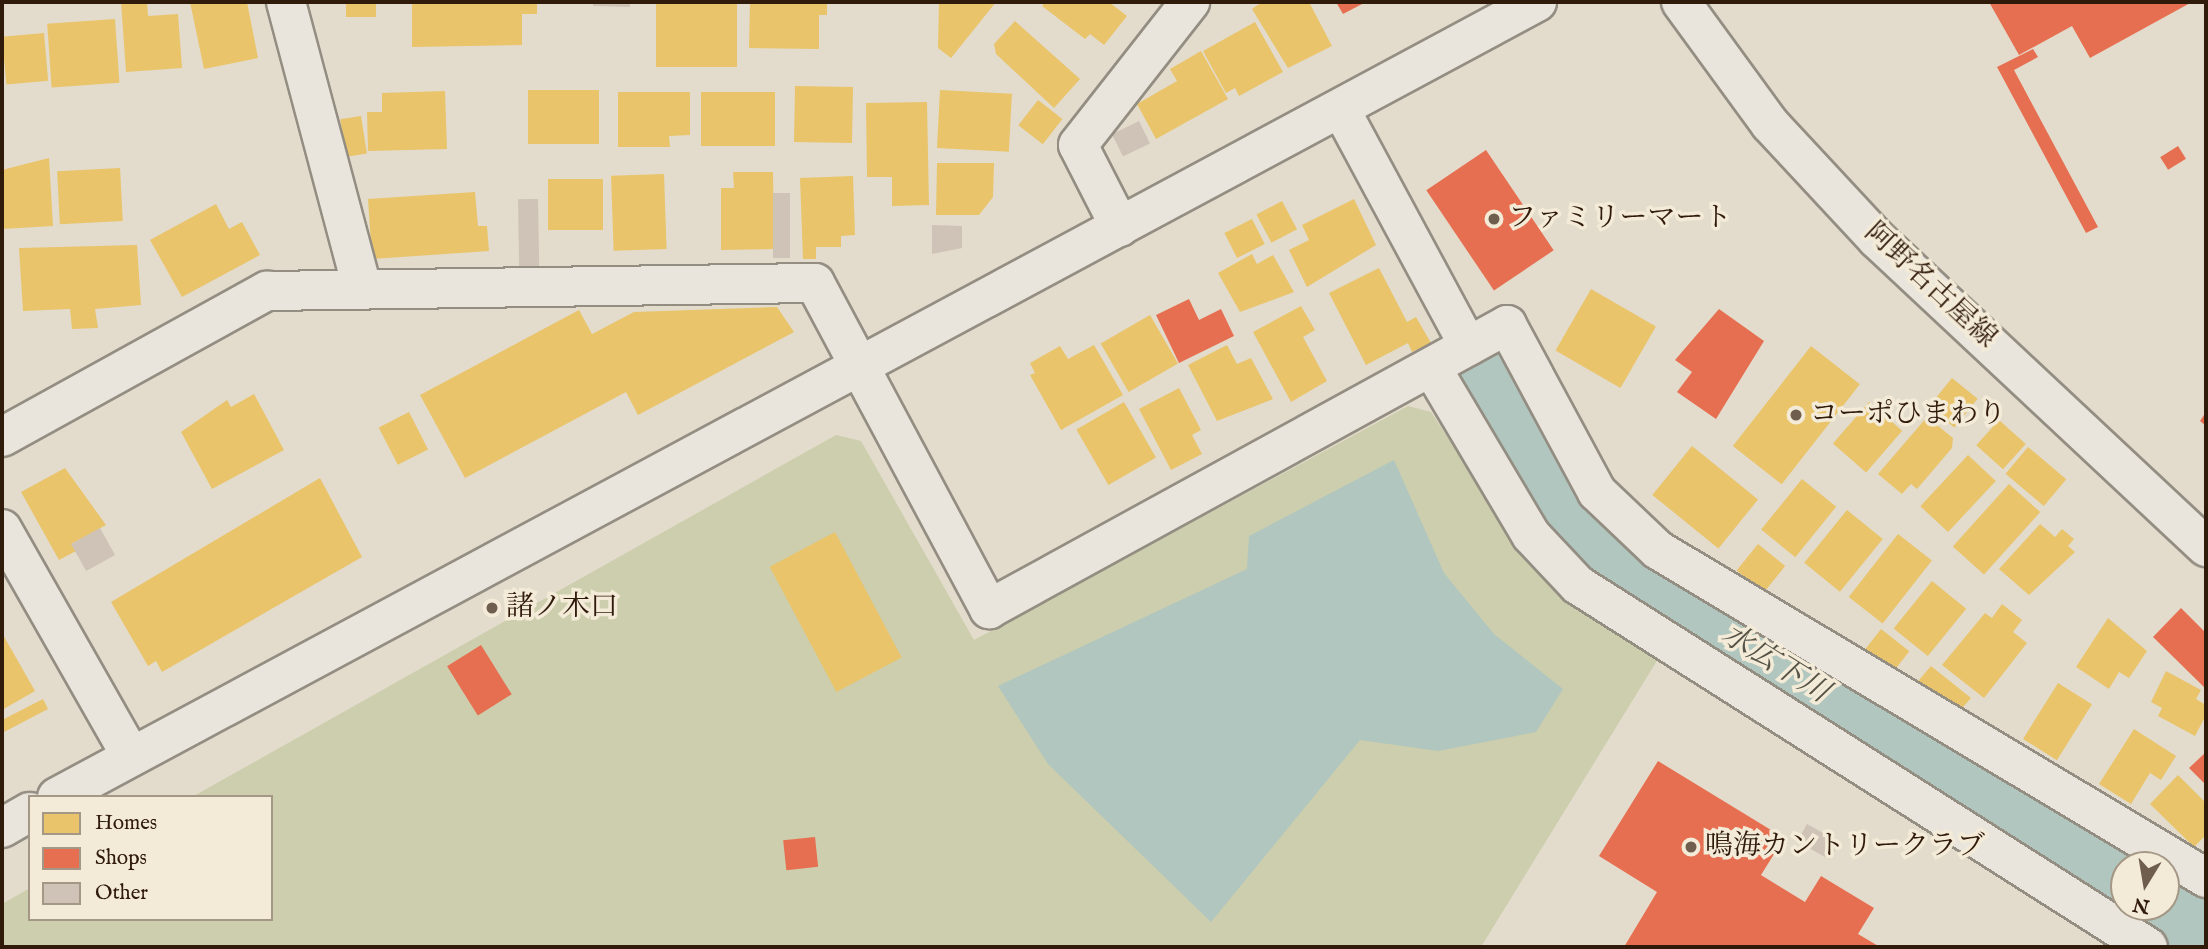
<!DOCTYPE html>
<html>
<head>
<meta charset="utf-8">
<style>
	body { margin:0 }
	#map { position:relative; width:2208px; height:949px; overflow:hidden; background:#e3dccc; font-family:"IM FELL English","Noto Serif JP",serif }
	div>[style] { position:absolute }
	.green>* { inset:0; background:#cccead }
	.water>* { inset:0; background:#b0c6be }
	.homes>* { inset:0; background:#e9c46a; transform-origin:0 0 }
	.shops>* { inset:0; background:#e76f51; transform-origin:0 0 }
	.river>* { height:80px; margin:-40px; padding:0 40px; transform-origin:40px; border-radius:40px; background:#b0c6be }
	.building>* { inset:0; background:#cfc2b6; transform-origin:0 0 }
	.roads { filter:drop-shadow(2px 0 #938d82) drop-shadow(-2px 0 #938d82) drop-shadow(0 2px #938d82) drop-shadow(0 -2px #938d82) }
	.pedestrian>* { height:37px; margin:-18.5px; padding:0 18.5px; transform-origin:18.5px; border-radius:18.5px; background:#e9e5dd }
	.minor>* { height:38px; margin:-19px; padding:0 19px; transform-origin:19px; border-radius:19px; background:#e9e5dd }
	.tertiary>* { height:38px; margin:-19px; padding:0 19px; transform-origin:19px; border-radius:19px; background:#e9e5dd }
	.secondary>* { height:38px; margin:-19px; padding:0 19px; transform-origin:19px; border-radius:19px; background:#e9e5dd }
	.dots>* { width:19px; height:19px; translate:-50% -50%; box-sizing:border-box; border:4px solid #f3ebd7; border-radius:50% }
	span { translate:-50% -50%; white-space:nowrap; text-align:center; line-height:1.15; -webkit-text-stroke:7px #f3ebd7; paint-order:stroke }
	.poi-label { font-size:28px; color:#301a0a }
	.left { translate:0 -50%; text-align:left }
	.street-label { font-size:28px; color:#301a0a }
	.water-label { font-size:30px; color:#555347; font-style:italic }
	.frame { position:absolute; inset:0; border:4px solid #301a0a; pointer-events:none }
	.legend { position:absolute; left:28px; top:795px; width:245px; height:126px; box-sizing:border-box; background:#f3ebd7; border:2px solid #a59785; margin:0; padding:9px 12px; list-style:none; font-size:21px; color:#301a0a }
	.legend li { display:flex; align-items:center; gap:14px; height:35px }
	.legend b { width:35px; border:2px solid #a59785 }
	.north { position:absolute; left:2110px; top:851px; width:70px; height:70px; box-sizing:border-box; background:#f3ebd7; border:2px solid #a59785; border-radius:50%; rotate:191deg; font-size:19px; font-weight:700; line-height:28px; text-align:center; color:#301a0a }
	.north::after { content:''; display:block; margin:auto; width:24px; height:32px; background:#6f5e4e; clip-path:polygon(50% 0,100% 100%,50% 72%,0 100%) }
</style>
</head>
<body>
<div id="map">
	<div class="green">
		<i style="clip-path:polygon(1408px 406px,1431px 412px,1517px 542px,1554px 584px,1585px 613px,1658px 659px,1481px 947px,2px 947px,2px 904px,30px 888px,30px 919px,271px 919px,271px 797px,192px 797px,836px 435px,861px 441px,974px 640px)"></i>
	</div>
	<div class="water">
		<i style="clip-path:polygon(1394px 460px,1444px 573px,1494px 634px,1563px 689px,1536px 732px,1438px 751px,1360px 740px,1211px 922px,1048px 764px,998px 686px,1247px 569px,1249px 536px)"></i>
	</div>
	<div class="homes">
		<i style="clip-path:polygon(121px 2px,147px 2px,148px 16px,178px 14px,182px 68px,126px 72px)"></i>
		<i style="clip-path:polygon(190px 2px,247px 2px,258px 58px,204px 69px)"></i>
		<i style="left:346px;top:2px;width:30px;height:15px"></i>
		<i style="clip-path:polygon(412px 2px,537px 2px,537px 14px,522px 14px,522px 45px,412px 47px)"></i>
		<i style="left:656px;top:2px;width:81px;height:65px"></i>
		<i style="clip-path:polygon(750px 2px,827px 2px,827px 15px,819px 15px,819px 49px,749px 48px)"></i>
		<i style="clip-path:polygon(939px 2px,996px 2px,951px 58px,938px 48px)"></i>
		<i style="clip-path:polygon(1045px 2px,1109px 2px,1127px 16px,1104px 45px,1090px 34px,1085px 39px,1042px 6px)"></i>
		<i style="clip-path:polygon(1262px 2px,1309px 2px,1332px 46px,1288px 68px,1252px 9px)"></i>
		<i style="left:115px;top:19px;width:64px;height:68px;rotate:86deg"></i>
		<i style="clip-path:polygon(1015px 21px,1080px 79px,1054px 108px,996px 54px,994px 44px)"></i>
		<i style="clip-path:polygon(1255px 22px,1283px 72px,1239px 96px,1235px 88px,1226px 93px,1203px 51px)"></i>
		<i style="left:44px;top:33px;width:48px;height:42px;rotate:85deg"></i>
		<i style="clip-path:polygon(1201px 51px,1228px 99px,1156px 139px,1137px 104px,1177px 81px,1170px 69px)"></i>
		<i style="left:795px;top:86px;width:58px;height:56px;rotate:1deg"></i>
		<i style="left:528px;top:90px;width:71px;height:54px"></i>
		<i style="left:940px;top:90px;width:72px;height:58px;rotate:3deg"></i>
		<i style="clip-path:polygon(445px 91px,447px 149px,368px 151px,367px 112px,382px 112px,382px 93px)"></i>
		<i style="clip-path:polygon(618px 92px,690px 92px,690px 135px,669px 136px,670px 147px,618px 147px)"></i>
		<i style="left:701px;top:92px;width:74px;height:54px"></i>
		<i style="left:1038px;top:100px;width:31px;height:32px;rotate:38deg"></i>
		<i style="clip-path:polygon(927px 102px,929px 205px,892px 206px,892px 177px,867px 177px,866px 103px)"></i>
		<i style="left:361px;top:116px;width:38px;height:21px;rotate:81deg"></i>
		<i style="clip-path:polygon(49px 158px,53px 226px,2px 229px,2px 170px)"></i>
		<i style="clip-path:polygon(937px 163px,994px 163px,993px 197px,979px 215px,936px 215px)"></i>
		<i style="left:120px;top:168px;width:53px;height:63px;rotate:87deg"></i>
		<i style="clip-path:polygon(733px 172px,773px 172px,774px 249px,721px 250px,721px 188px,734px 188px)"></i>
		<i style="left:664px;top:174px;width:75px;height:53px;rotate:88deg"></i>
		<i style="clip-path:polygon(853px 176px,855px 235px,841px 236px,841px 247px,816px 247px,816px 259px,803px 259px,800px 178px)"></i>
		<i style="left:603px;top:179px;width:51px;height:55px;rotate:90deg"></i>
		<i style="clip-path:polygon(475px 192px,478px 226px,487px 226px,489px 251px,372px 259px,368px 199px)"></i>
		<i style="clip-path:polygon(1354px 199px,1376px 245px,1307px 287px,1289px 250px,1309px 240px,1302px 225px)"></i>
		<i style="left:1282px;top:201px;width:32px;height:29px;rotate:62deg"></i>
		<i style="clip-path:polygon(216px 204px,229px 229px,242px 222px,260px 255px,182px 297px,150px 240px)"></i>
		<i style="left:1252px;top:219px;width:28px;height:31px;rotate:63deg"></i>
		<i style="clip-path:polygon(137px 245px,141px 305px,95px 309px,98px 328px,72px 329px,70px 309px,23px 311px,19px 248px)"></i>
		<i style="clip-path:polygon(1252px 254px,1257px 264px,1273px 255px,1294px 292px,1240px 312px,1218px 273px)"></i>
		<i style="clip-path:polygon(1379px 268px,1407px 322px,1416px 317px,1431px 343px,1412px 352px,1408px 343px,1366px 365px,1329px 293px)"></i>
		<i style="left:1591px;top:289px;width:75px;height:71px;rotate:30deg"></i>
		<i style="clip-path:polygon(1301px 306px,1315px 330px,1303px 337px,1327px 381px,1291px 402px,1253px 332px)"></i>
		<i style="clip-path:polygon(777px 307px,794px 332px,638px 415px,626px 392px,465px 478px,420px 395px,579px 310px,592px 334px,634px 312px)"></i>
		<i style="left:1150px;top:315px;width:56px;height:57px;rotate:60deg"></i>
		<i style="clip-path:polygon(1094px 345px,1123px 395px,1061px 430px,1030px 375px,1035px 373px,1030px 363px,1060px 346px,1068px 359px)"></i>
		<i style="clip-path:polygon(1227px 345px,1237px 364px,1251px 358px,1273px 399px,1217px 421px,1188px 365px)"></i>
		<i style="left:1811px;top:346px;width:62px;height:127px;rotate:38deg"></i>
		<i style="left:1952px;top:378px;width:33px;height:37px;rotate:39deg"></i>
		<i style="clip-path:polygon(1179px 388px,1201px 430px,1192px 435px,1202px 454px,1171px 470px,1139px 409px)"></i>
		<i style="clip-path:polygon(254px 394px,284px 450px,212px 489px,181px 432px,227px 400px,231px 407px)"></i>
		<i style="left:1124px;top:402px;width:64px;height:55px;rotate:60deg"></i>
		<i style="left:1869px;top:402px;width:44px;height:55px;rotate:41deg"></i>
		<i style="left:409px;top:412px;width:42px;height:34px;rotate:63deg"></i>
		<i style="clip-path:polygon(1927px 417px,1953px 438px,1952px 448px,1917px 489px,1911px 484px,1902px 494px,1878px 474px)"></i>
		<i style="left:1999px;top:420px;width:36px;height:34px;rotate:42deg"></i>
		<i style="left:1692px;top:446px;width:85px;height:63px;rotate:39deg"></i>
		<i style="left:2028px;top:447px;width:50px;height:35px;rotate:40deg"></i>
		<i style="left:1968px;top:455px;width:38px;height:70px;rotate:43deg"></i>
		<i style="clip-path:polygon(65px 468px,106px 525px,71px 544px,76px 551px,59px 560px,21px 492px)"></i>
		<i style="clip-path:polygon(320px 478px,362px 557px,162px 672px,156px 661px,148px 666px,111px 602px)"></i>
		<i style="left:1802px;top:479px;width:44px;height:65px;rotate:39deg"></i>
		<i style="left:2009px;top:484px;width:42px;height:84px;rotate:42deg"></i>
		<i style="left:1847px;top:510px;width:46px;height:68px;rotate:39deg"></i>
		<i style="clip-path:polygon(2040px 524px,2055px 537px,2062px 529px,2074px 539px,2068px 546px,2075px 552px,2029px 595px,1999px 569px)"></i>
		<i style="left:835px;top:532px;width:142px;height:74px;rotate:62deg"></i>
		<i style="left:1898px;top:534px;width:43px;height:80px;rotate:38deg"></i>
		<i style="left:1758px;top:544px;width:35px;height:34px;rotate:39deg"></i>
		<i style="left:1932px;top:581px;width:44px;height:61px;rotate:39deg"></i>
		<i style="clip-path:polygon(2002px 604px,2022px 620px,2013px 632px,2027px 643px,1984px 698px,1942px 665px,1985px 613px,1992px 618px)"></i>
		<i style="clip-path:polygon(2108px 618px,2147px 651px,2129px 678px,2119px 672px,2109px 689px,2076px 667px)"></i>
		<i style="left:1881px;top:629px;width:36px;height:30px;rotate:38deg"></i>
		<i style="clip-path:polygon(2px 633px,35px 691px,2px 710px)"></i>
		<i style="clip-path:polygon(1931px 666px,1971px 698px,1957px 714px,1913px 687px)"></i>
		<i style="clip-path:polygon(2166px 671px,2201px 690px,2196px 699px,2206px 705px,2206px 715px,2195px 736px,2158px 716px,2162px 708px,2151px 702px)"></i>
		<i style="left:2058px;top:683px;width:40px;height:66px;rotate:32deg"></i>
		<i style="clip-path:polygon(43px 699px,48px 709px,2px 733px,2px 720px)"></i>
		<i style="clip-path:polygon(2134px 729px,2176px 756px,2161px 780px,2150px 773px,2131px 804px,2099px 784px)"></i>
		<i style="clip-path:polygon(2178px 775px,2206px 803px,2206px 835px,2194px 847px,2150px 804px)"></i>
	</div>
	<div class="shops">
		<i style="clip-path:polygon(1336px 2px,1366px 2px,1343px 14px)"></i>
		<i style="clip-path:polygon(1989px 2px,2192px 2px,2090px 58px,2072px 26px,2019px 55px)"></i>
		<i style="clip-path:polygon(2033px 49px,2038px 57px,2014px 70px,2098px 227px,2086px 233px,1997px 67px)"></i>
		<i style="left:2178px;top:146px;width:15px;height:21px;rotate:58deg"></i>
		<i style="left:1486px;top:150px;width:121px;height:72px;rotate:56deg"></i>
		<i style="clip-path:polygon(1189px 299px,1199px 320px,1221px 309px,1234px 336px,1179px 363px,1156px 315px)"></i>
		<i style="clip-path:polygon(1719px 309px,1764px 341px,1716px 419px,1677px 392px,1692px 372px,1675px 360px)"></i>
		<i style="clip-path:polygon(2206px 412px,2206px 426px,2200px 421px)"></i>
		<i style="clip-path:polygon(2181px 608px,2206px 633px,2206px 689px,2153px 637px)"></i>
		<i style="left:481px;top:645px;width:58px;height:40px;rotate:58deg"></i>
		<i style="clip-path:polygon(2206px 752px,2206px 785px,2189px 768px)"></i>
		<i style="clip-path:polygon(1658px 761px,1784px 838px,1761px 875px,1805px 902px,1821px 876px,1874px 908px,1858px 934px,1880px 947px,1624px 947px,1657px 892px,1599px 856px)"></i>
		<i style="left:815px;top:837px;width:30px;height:32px;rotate:84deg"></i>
	</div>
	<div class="river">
		<i style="left:1487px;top:383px;width:162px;rotate:59.6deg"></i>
		<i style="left:1569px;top:523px;width:46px;rotate:44.1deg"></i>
		<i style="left:1602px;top:555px;width:616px;rotate:32.14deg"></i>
		<i style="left:2163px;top:907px;width:50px;rotate:31.2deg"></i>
	</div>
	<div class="building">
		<i style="clip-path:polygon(593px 2px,630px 2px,630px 7px,593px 6px)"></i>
		<i style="left:1139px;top:121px;width:25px;height:30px;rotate:64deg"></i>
		<i style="left:773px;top:193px;width:17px;height:65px"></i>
		<i style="left:538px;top:199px;width:68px;height:20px;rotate:89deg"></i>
		<i style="clip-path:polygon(932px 225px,962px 226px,962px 248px,932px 254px)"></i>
		<i style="left:100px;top:528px;width:31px;height:33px;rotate:61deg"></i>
		<i style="left:1807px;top:824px;width:37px;height:20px;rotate:29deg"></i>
	</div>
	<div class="roads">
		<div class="pedestrian">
			<i style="left:1341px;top:110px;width:268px;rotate:61.7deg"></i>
		</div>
		<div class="minor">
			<i style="left:286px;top:2px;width:296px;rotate:75.1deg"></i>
			<i style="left:1120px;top:227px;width:92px;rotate:-117.1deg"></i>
			<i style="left:1078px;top:145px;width:182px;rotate:-51.9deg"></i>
			<i style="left:1433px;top:370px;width:192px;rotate:59.3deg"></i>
			<i style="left:1531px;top:535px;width:69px;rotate:46.8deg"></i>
			<i style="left:1578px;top:585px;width:675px;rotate:32.42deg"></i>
			<i style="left:2px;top:437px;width:303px;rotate:-28.9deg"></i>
			<i style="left:267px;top:291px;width:548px;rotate:-0.84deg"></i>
			<i style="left:815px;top:283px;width:370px;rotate:61.9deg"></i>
			<i style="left:989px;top:609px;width:591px;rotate:-28.73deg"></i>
			<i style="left:1507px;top:325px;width:190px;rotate:61.7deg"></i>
			<i style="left:1597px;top:492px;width:84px;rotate:43.6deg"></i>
			<i style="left:1658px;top:550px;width:639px;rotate:30.9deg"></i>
			<i style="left:2px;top:529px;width:261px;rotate:60.4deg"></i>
		</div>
		<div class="tertiary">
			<i style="left:57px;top:797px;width:1680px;rotate:-28.24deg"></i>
			<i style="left:2px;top:828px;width:32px;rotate:-30deg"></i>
		</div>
		<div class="secondary">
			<i style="left:1681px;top:2px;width:151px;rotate:53.9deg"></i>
			<i style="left:1770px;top:124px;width:157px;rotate:47.1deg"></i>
			<i style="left:1877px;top:239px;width:451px;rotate:43.1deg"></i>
		</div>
	</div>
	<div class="dots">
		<i style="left:1494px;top:219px;background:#6f5e4e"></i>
		<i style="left:1796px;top:415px;background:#6f5e4e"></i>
		<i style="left:492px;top:608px;background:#6f5e4e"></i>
		<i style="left:1691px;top:847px;background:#6f5e4e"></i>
	</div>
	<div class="poi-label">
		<span class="left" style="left:1508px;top:219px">ファミリーマート</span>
		<span class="left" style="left:1810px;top:415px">コーポひまわり</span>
		<span class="left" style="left:506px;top:608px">諸ノ木口</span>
		<span class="left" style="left:1705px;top:847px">鳴海カントリークラブ</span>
	</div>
	<div class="street-label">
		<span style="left:1930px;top:286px;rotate:43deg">阿野名古屋線</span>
	</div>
	<div class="water-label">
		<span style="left:1775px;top:664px;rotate:32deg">水広下川</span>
	</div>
	<div class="frame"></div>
	<ul class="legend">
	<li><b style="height:19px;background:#e9c46a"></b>Homes</li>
	<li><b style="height:19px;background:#e76f51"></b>Shops</li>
	<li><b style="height:19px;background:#cfc2b6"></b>Other</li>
	</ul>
	<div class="north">N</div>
</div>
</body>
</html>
